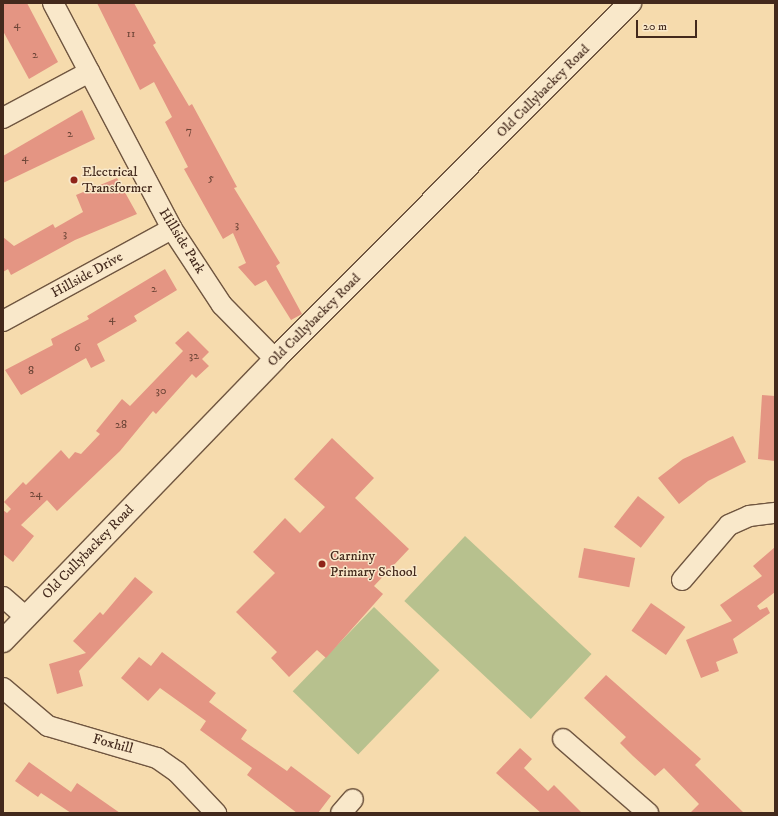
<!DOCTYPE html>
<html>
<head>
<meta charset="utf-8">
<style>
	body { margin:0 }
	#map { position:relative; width:778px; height:816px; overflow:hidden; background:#f6dbad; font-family:"IM FELL DW Pica",serif }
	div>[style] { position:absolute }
	.green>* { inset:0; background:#b7c18e; transform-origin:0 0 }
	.building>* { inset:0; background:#e49583; transform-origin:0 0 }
	.roads { filter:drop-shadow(1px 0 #705640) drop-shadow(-1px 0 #705640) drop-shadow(0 1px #705640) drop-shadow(0 -1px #705640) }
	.minor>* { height:20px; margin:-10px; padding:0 10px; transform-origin:10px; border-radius:10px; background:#f9e8ca }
	.tertiary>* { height:22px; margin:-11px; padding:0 11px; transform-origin:11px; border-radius:11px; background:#f9e8ca }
	.dots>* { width:11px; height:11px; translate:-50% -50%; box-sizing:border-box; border:2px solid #f9e8ca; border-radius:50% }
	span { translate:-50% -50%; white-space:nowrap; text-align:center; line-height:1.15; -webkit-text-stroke:3px #f9e8ca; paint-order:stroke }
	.number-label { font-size:12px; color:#6b4436 }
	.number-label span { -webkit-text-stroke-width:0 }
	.street-label { font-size:14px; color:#43291c }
	.poi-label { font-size:14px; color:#43291c }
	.left { translate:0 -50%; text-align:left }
	.frame { position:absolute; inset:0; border:4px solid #43291c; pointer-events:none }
	.scale { position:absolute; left:636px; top:20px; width:61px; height:18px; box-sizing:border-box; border:2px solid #43291c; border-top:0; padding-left:5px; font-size:12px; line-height:14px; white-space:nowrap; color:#43291c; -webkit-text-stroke:3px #f9e8ca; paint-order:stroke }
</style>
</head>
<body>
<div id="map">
	<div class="green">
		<i style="left:465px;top:536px;width:173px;height:89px;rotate:43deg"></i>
		<i style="left:374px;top:607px;width:91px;height:117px;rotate:44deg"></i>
	</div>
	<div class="building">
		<i style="clip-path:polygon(3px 3px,27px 3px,58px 62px,29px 79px,3px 31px)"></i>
		<i style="clip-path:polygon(97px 3px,134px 3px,156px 43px,153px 45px,189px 106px,192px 104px,237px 187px,234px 188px,280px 263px,276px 266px,302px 314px,291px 320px,266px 280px,255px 286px,238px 267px,246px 263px,233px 233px,223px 239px,184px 169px,188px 167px,165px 122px,172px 117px,154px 82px,140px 90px)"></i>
		<i style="clip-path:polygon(82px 110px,95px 139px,3px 183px,3px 156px)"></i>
		<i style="clip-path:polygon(117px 178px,137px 214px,75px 240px,11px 275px,8px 269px,3px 272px,3px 237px,14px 246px,53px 224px,55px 228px,83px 212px,76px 195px)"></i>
		<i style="clip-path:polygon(165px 269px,177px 290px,134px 316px,137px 321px,97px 344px,105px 361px,91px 368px,86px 358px,21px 395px,5px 370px,53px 345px,51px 339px,89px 319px,87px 316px)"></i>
		<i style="clip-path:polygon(188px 331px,209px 352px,202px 359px,209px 366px,196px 378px,192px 374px,156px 414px,153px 411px,120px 451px,57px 511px,47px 500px,21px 525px,34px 536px,13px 562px,3px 554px,3px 510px,7px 513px,11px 509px,4px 502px,23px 482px,26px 485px,61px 450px,69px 459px,75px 452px,81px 454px,100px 434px,96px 431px,122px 399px,130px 406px,183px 351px,175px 343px)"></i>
		<i style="clip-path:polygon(762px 395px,775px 396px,775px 461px,758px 459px)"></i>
		<i style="clip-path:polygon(733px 436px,746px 462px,708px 481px,679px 504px,658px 478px,683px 459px)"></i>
		<i style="clip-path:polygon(332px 438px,374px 478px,355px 498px,409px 549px,374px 586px,383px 594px,326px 658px,317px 650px,289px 677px,271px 658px,277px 652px,236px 612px,275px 573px,253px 552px,285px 518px,300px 533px,325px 507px,294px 479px)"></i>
		<i style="left:638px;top:496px;width:34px;height:39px;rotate:38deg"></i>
		<i style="clip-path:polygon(775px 547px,775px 592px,757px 606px,760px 610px,767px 607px,770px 613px,733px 639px,738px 653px,716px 662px,719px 671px,701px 678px,686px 640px,732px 621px,720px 605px,762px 576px,753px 566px)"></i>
		<i style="left:584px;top:548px;width:52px;height:30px;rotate:11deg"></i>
		<i style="clip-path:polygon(135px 577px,153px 592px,79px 671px,83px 686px,57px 694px,49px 664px,86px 653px,73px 641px,100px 612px,103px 615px)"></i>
		<i style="left:651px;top:603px;width:42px;height:34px;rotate:35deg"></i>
		<i style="clip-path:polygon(162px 652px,216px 693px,209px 702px,247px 730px,241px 739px,287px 771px,291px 766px,331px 796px,318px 813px,297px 813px,247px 775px,252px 768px,200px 730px,206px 721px,160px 688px,148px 701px,121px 678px,139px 657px,151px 666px)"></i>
		<i style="clip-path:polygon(606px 675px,701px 759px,695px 765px,744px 813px,690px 813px,699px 804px,664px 768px,655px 776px,633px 756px,620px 743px,626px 737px,584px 698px)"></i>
		<i style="clip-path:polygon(520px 748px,532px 759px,524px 768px,548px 791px,554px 785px,582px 813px,541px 813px,496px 773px)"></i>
		<i style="clip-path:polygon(29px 762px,71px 792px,77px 783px,120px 813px,71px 813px,41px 793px,38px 797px,15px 781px)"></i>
	</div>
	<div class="roads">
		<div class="minor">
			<i style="left:53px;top:3px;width:255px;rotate:62.2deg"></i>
			<i style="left:172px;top:229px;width:91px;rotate:56.7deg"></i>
			<i style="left:222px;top:305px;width:76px;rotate:45.5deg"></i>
			<i style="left:3px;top:118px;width:98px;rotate:-28.1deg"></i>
			<i style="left:3px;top:321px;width:192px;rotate:-28.6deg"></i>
			<i style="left:682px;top:580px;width:72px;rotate:-49.5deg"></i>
			<i style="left:729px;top:525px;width:22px;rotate:-24deg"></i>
			<i style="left:749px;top:516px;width:26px;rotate:-7deg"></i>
			<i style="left:3px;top:597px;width:30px;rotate:41deg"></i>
			<i style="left:3px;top:688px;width:59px;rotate:40.2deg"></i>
			<i style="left:48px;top:726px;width:114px;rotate:16.4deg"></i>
			<i style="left:157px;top:758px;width:24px;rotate:35deg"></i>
			<i style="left:177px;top:772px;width:57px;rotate:46.4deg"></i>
			<i style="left:563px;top:739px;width:113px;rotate:41deg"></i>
			<i style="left:341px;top:813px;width:18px;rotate:-49deg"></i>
		</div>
		<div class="tertiary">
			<i style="left:3px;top:641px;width:392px;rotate:-46deg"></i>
			<i style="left:275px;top:359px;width:503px;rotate:-45.08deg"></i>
		</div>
	</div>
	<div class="dots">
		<i style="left:74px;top:180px;background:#8f2418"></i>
		<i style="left:322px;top:564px;background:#8f2418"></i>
	</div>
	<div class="number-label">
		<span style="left:17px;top:25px">4</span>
		<span style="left:131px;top:34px">11</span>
		<span style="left:35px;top:55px">2</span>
		<span style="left:189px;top:131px">7</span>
		<span style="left:70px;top:134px">2</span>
		<span style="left:25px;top:158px">4</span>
		<span style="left:211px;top:178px">5</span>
		<span style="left:237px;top:225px">3</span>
		<span style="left:65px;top:234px">3</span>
		<span style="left:154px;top:289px">2</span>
		<span style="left:112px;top:319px">4</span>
		<span style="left:77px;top:348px">6</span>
		<span style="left:194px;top:356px">32</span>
		<span style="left:31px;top:371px">8</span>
		<span style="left:161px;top:391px">30</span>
		<span style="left:121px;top:425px">28</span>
		<span style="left:36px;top:494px">24</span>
	</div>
	<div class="street-label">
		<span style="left:543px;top:91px;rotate:-45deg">Old Cullybackey Road</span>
		<span style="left:182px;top:241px;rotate:58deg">Hillside Park</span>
		<span style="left:87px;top:275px;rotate:-29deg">Hillside Drive</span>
		<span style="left:314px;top:320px;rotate:-45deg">Old Cullybackey Road</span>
		<span style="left:88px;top:552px;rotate:-46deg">Old Cullybackey Road</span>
		<span style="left:113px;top:744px;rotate:15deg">Foxhill</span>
	</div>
	<div class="poi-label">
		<span class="left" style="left:82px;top:180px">Electrical<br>Transformer</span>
		<span class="left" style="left:330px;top:564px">Carniny<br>Primary School</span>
	</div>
	<div class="frame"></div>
	<div class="scale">20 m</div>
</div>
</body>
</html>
